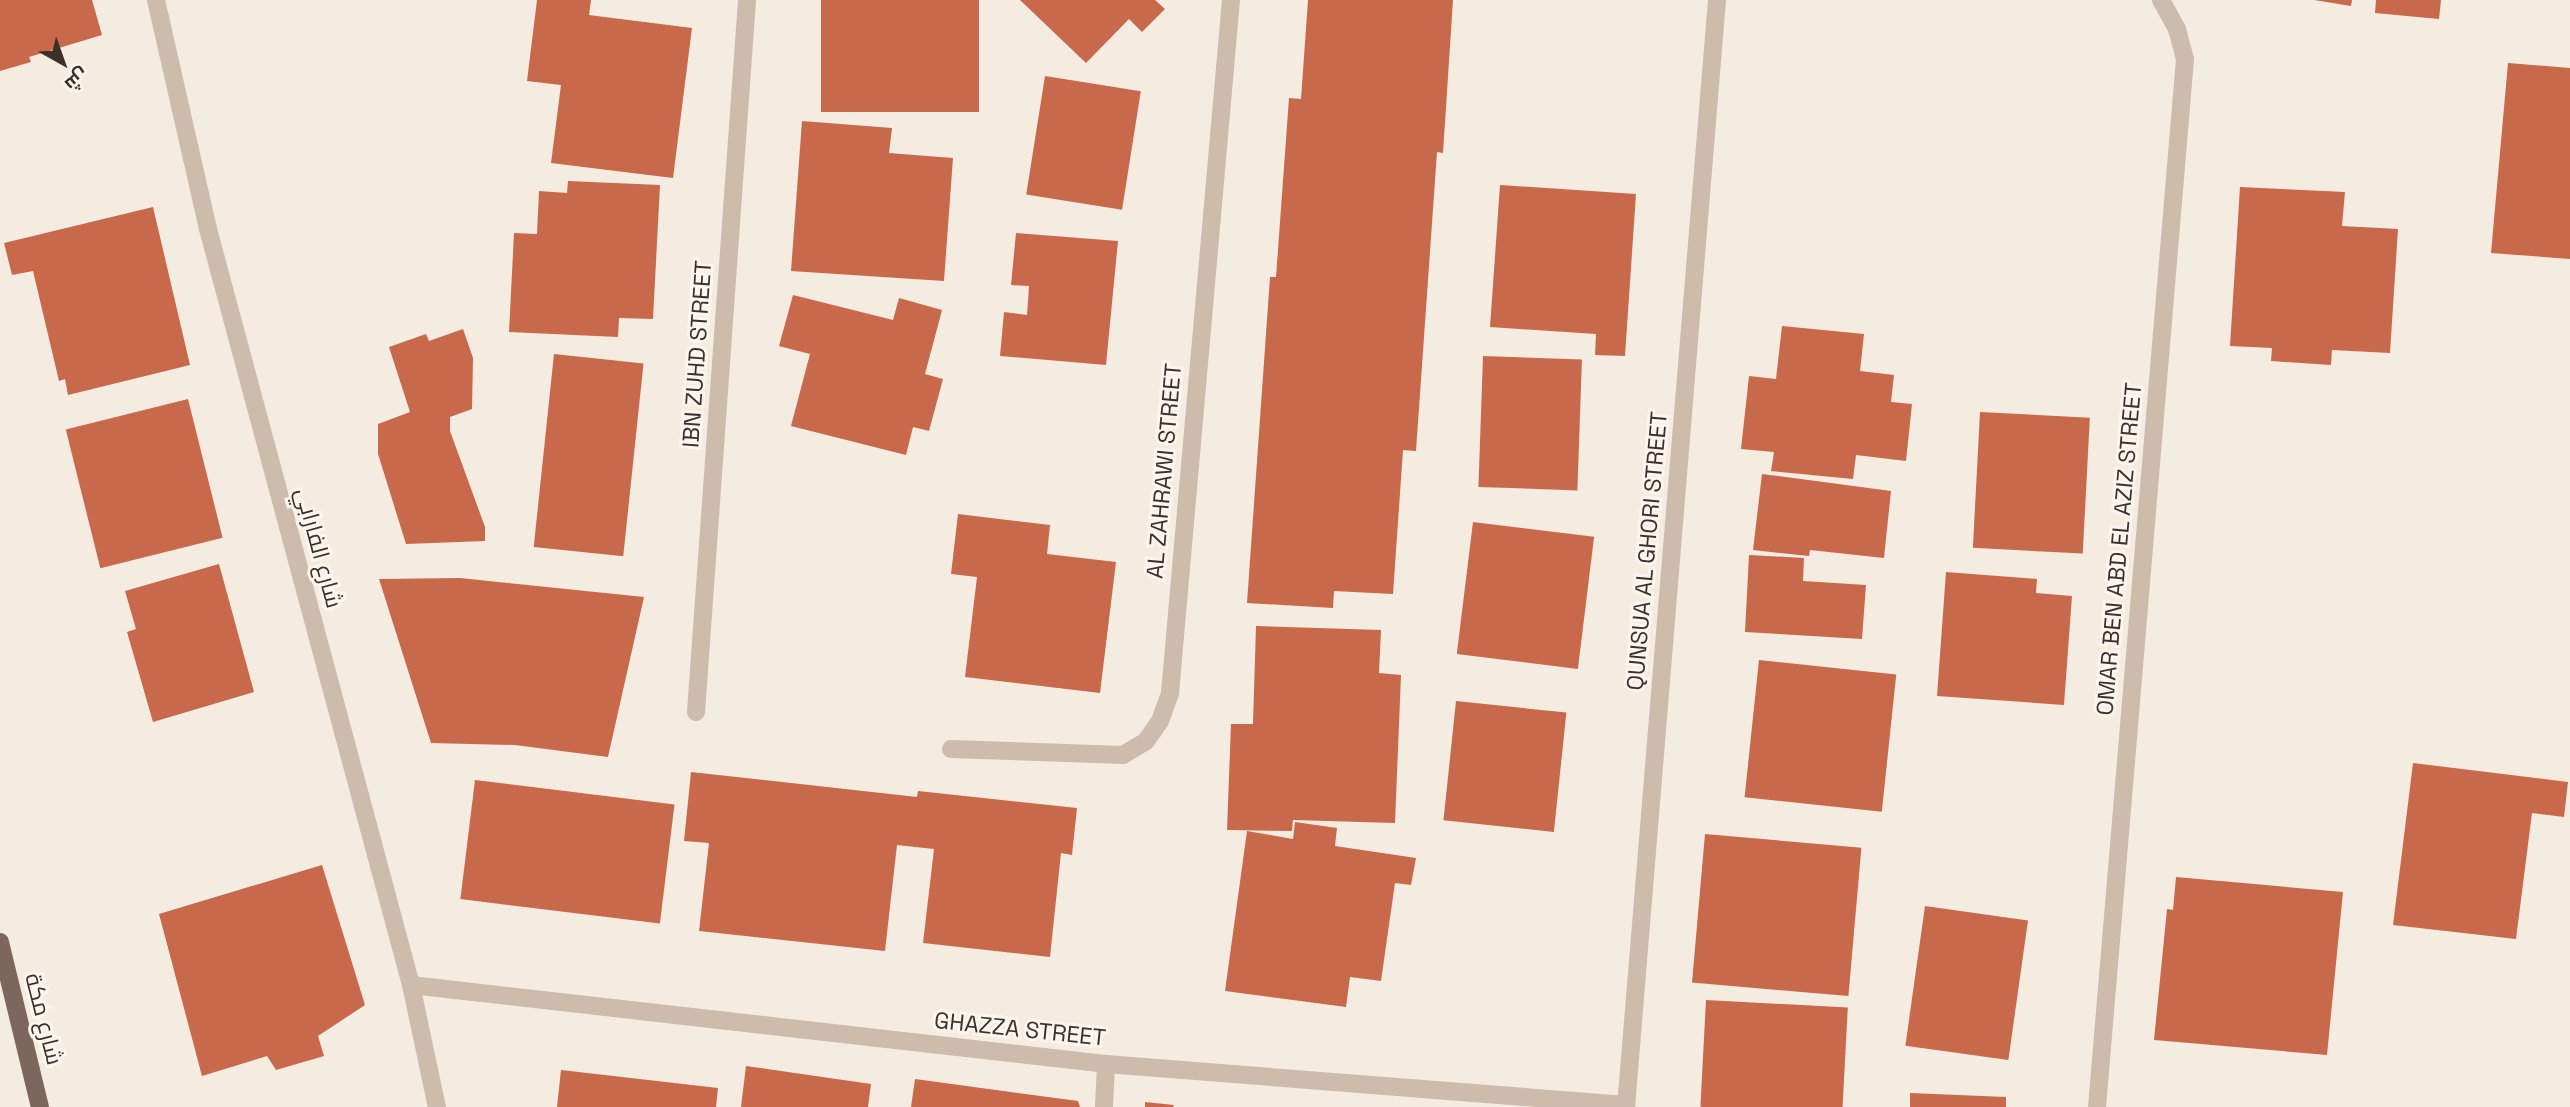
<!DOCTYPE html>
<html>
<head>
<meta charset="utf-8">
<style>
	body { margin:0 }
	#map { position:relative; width:2570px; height:1107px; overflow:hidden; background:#f4ebe1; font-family:"Space Grotesk",Cairo,sans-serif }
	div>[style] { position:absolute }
	.building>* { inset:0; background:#c8694b; transform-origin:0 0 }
	.minor>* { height:18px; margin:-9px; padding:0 9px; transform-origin:9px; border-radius:9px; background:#cdbbac }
	.major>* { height:18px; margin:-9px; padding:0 9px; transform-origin:9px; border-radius:9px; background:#7d675c }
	span { translate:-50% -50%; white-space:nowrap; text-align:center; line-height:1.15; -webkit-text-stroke:6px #fbf5ee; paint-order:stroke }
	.street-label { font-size:23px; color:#3b302b }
	.north { position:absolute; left:28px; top:28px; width:70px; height:70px; -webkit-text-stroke:5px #fbf5ee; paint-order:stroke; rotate:140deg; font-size:19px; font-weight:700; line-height:28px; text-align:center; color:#3b302b }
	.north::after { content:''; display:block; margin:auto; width:24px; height:32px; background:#3b302b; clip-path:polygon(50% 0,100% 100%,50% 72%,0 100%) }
</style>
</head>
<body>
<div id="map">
	<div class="building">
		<i style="clip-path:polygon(0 0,92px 0,102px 35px,29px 57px,31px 62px,0 71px)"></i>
		<i style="clip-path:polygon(537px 0,591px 0,589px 15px,692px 28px,673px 178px,551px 163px,561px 85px,527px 81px)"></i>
		<i style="left:821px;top:0;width:158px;height:112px"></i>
		<i style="clip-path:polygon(1020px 0,1155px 0,1165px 9px,1142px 32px,1129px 19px,1086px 63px)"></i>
		<i style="clip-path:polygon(1308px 0,1453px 0,1443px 153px,1437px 152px,1416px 451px,1403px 450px,1393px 594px,1334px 591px,1333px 608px,1247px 603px,1270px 277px,1276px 277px,1289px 98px,1301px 99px)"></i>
		<i style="clip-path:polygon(2314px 0,2352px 0,2351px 6px)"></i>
		<i style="clip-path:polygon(2376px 0,2441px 0,2439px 19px,2375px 13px)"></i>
		<i style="clip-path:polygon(2508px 63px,2570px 68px,2570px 259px,2491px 253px)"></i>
		<i style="left:1045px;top:76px;width:97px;height:120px;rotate:9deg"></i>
		<i style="clip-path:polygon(802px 121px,892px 128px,889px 153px,953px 158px,944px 281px,791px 271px)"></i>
		<i style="clip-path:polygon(568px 181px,660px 185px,653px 319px,619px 318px,618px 337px,509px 332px,514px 233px,537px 234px,539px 191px,567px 193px)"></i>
		<i style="clip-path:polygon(1500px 185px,1636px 194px,1625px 356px,1595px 355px,1596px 334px,1490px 327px)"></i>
		<i style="clip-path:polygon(2240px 187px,2345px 192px,2342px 226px,2398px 229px,2390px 353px,2332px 350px,2331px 365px,2271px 361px,2272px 348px,2230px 346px)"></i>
		<i style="clip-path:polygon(153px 207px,190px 365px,68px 395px,65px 379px,59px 381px,33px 271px,12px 275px,4px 243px)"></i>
		<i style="clip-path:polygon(1016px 233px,1118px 241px,1106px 365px,1000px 356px,1004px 312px,1027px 315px,1029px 286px,1011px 285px)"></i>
		<i style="clip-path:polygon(793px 295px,893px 320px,899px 298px,942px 310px,925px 374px,943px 379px,929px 431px,913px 427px,906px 455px,791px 426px,810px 354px,779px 346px)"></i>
		<i style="clip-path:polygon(1782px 326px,1864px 334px,1860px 371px,1894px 375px,1891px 402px,1912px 404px,1906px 461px,1856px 455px,1853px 479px,1771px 471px,1774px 452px,1741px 449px,1749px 376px,1776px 379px)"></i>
		<i style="clip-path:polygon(463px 329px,473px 358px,472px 409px,450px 417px,450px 431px,485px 527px,485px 541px,406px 544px,378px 454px,378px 424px,410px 412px,389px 347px,426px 334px,429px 341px)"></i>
		<i style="left:554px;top:354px;width:90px;height:194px;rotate:6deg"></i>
		<i style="left:1483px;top:356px;width:99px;height:131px;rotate:2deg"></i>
		<i style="left:188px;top:399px;width:143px;height:126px;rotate:76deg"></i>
		<i style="left:1980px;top:412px;width:110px;height:136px;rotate:3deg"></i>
		<i style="clip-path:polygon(1762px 474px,1891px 491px,1884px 558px,1810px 550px,1809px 556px,1753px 550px)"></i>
		<i style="clip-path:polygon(958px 514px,1050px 525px,1047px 554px,1116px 562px,1100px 693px,965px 677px,977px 577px,951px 574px)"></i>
		<i style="left:1473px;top:522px;width:122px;height:133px;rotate:7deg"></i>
		<i style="clip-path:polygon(1749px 555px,1804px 558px,1803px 581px,1866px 585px,1862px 639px,1745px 632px)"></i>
		<i style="clip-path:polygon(219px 564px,254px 692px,153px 722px,127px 632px,136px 629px,125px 591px)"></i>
		<i style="clip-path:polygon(1946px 572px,2037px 579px,2036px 593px,2072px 596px,2064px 705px,1937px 696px)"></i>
		<i style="clip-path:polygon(460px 578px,644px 597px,608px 757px,515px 745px,431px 743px,379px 579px)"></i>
		<i style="clip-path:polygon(1256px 626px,1381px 630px,1379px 673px,1401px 675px,1395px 823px,1293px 820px,1292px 831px,1227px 830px,1231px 724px,1253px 724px)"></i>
		<i style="left:1759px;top:660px;width:138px;height:138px;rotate:6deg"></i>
		<i style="left:1456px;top:701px;width:111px;height:120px;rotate:6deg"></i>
		<i style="clip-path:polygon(2413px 763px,2568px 782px,2564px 817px,2532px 813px,2516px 939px,2393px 925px)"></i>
		<i style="clip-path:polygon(691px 772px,917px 797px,918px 791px,1077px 808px,1072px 855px,1061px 853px,1050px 957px,923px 943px,934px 849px,897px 845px,885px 951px,699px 931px,709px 843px,684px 841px)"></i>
		<i style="left:475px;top:780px;width:201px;height:120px;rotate:7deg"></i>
		<i style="clip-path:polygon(1295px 822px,1337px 828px,1335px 846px,1416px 858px,1411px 885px,1395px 883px,1381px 981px,1350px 977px,1346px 1007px,1225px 991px,1247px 831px,1293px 839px)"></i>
		<i style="left:1705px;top:834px;width:157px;height:149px;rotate:5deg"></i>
		<i style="clip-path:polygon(322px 865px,365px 1005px,318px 1036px,324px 1056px,276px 1070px,267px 1056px,202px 1076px,159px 914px)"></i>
		<i style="clip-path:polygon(2176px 877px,2343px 892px,2327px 1055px,2154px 1040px,2167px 909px,2173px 910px)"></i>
		<i style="left:1925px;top:906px;width:104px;height:141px;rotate:8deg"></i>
		<i style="left:1706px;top:1000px;width:142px;height:107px;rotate:3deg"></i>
		<i style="clip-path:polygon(746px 1066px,871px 1084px,868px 1107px,741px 1107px)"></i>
		<i style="clip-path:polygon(561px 1070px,718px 1088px,716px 1107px,557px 1107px)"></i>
		<i style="clip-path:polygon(915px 1079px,1078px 1101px,1080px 1107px,911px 1107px)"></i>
		<i style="clip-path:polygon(1910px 1093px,2006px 1097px,2006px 1107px,1910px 1107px)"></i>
		<i style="clip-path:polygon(1145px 1102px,1174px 1105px,1173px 1107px,1145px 1107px)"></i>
	</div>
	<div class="minor">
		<i style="left:156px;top:0;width:235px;rotate:77.2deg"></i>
		<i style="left:208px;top:229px;width:783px;rotate:74.97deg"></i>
		<i style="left:411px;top:985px;width:125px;rotate:78deg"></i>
		<i style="left:696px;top:712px;width:714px;rotate:-85.9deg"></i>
		<i style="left:951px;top:749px;width:172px;rotate:2deg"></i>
		<i style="left:1123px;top:755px;width:27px;rotate:-31deg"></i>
		<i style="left:1146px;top:741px;width:24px;rotate:-55deg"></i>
		<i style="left:1160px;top:721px;width:30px;rotate:-70deg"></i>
		<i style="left:1170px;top:693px;width:696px;rotate:-84.97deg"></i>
		<i style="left:411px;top:985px;width:699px;rotate:6.48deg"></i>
		<i style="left:1106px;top:1064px;width:522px;rotate:4.51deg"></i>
		<i style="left:1104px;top:1107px;width:43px;rotate:-87.3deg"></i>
		<i style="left:1626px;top:1107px;width:1111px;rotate:-85.3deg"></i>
		<i style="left:2097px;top:1107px;width:1052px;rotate:-85.2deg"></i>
		<i style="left:2185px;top:59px;width:31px;rotate:-105deg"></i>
		<i style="left:2177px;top:29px;width:33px;rotate:-119deg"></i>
	</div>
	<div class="major">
		<i style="left:0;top:942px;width:170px;rotate:76.4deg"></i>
	</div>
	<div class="street-label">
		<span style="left:697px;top:354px;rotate:-86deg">IBN ZUHD STREET</span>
		<span style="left:1164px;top:471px;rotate:-85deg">AL ZAHRAWI STREET</span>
		<span style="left:319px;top:548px;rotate:75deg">شارع الفارابي</span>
		<span style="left:2119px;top:549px;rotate:-85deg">OMAR BEN ABD EL AZIZ STREET</span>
		<span style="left:1647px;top:551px;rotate:-85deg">QUNSUA AL GHORI STREET</span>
		<span style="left:44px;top:1019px;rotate:76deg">شارع مكة</span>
		<span style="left:1020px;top:1029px;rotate:6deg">GHAZZA STREET</span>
	</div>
	<div class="north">ش</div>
</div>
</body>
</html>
